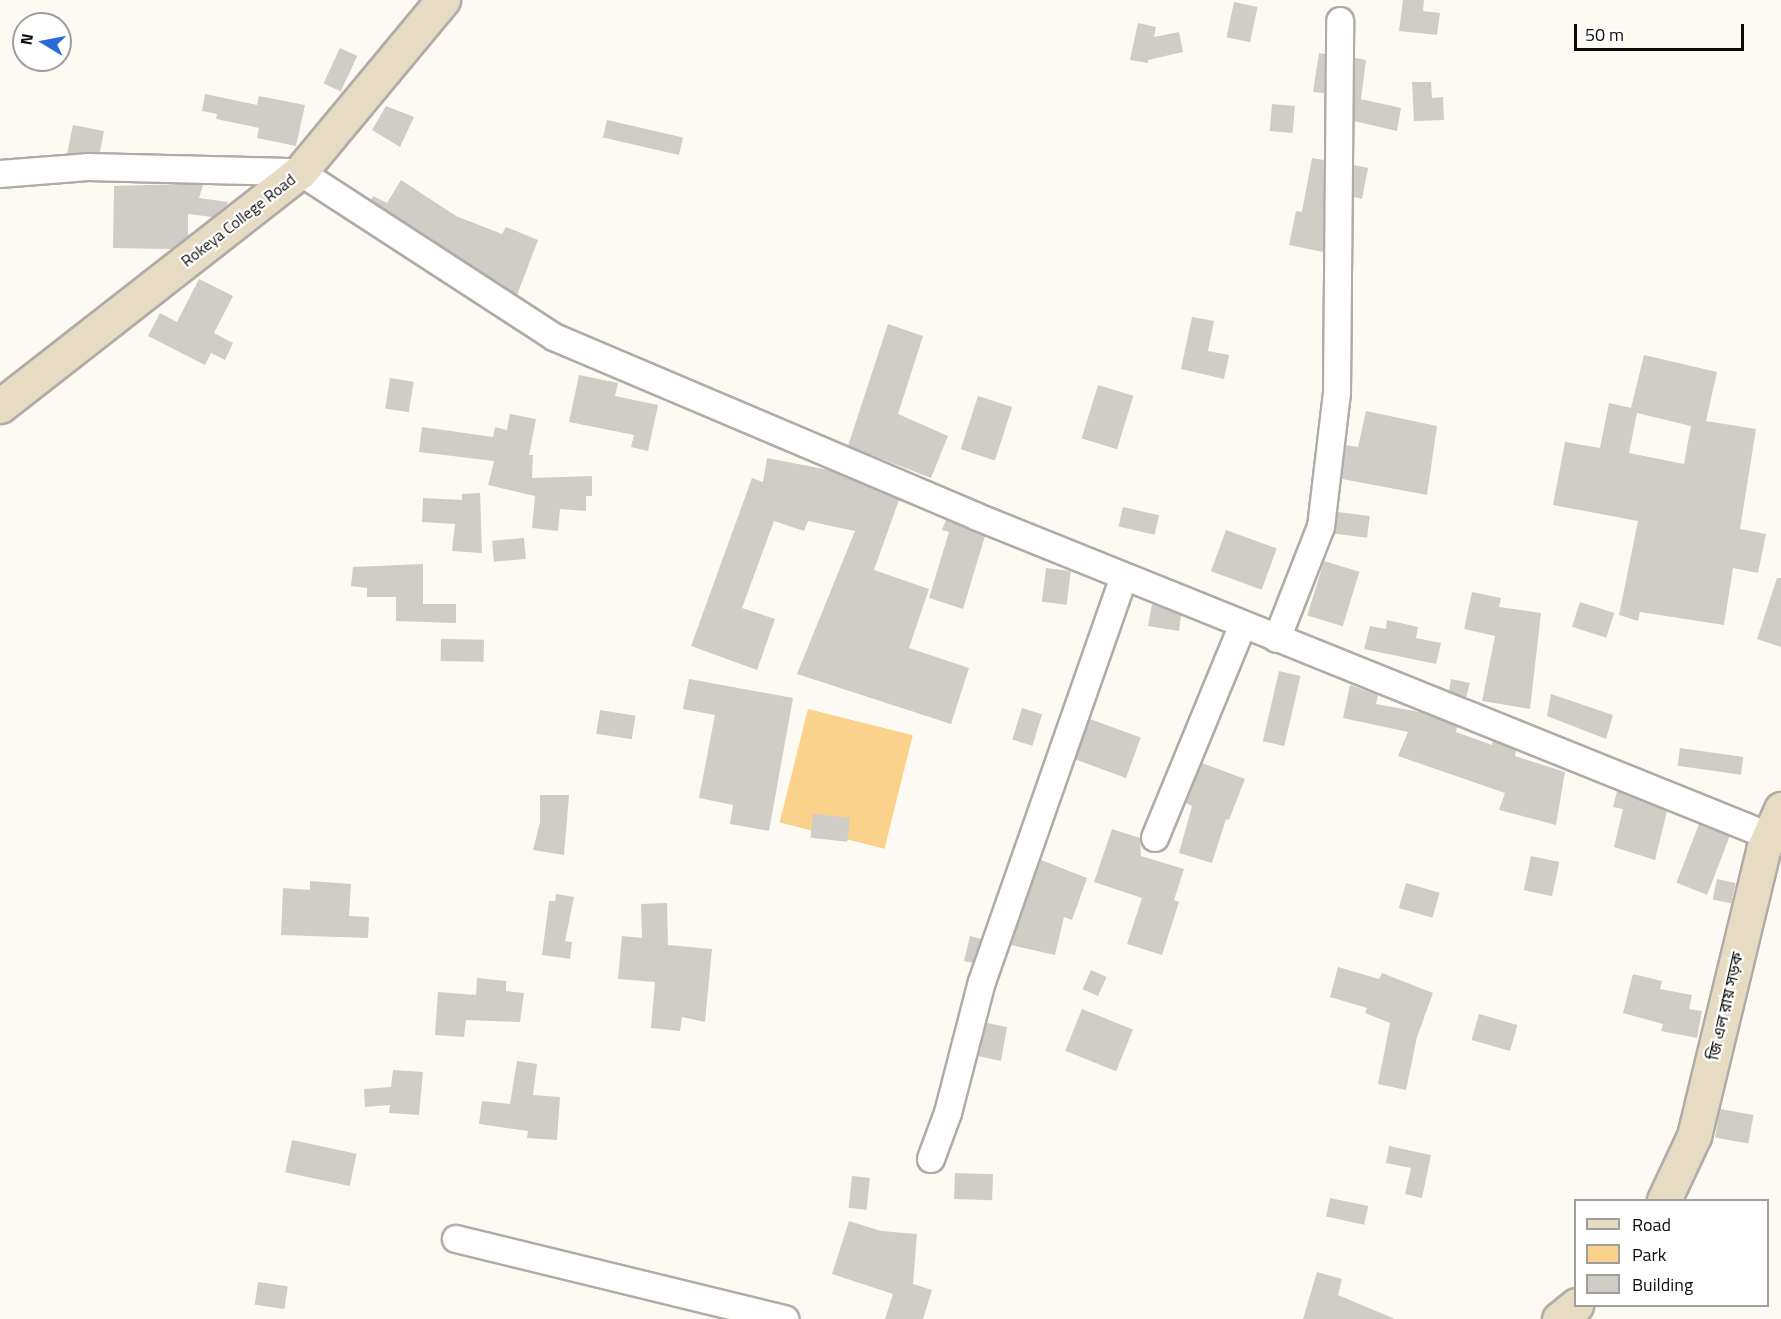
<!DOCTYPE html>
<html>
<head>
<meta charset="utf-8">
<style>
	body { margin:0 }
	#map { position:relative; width:1781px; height:1319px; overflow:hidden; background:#fdfaf4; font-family:"Titillium Web","Noto Sans Bengali",sans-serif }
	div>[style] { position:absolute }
	.green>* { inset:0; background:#fbd28b; transform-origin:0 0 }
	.building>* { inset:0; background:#d0cdc7; transform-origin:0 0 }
	.roads { filter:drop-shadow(2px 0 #afaca7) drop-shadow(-2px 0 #afaca7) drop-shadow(0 2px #afaca7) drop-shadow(0 -2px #afaca7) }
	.street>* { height:26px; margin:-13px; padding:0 13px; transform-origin:13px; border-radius:13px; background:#fff }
	.secondary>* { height:33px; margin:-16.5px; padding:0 16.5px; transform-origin:16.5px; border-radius:16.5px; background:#e8dbc3 }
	span { translate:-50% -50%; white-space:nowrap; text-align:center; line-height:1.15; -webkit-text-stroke:4.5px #fff; paint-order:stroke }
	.street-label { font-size:16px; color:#0d0c0a }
	.legend { position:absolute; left:1574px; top:1199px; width:195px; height:108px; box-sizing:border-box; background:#fff; border:2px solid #9e9e9d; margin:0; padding:8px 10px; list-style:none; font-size:18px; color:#0d0c0a }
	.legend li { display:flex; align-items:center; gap:12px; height:30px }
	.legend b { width:30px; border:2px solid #9e9e9d }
	.north { position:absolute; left:12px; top:12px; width:60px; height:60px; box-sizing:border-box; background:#fff; border:2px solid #9e9e9d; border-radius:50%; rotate:280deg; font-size:16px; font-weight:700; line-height:24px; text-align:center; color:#0d0c0a }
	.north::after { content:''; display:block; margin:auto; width:21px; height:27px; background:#2b6ad7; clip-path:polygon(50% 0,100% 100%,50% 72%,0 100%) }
	.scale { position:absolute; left:1574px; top:24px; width:170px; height:27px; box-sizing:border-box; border:3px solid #0d0c0a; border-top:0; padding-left:8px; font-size:18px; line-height:21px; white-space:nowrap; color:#0d0c0a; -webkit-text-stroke:4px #fff; paint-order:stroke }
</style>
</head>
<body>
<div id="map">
	<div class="green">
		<i style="left:808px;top:709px;width:108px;height:117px;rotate:14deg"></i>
	</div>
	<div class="building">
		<i style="clip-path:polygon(1403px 0,1424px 0,1423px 11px,1440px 13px,1437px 35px,1399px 31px)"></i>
		<i style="left:1234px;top:2px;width:24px;height:36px;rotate:12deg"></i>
		<i style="clip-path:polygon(1138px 23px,1156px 27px,1154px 37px,1179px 32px,1183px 52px,1148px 60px,1148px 63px,1130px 60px)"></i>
		<i style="left:340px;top:48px;width:19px;height:39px;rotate:25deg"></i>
		<i style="clip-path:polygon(1319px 53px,1325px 54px,1324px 93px,1313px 92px)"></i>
		<i style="clip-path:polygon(1355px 58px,1366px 60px,1361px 99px,1356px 98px,1401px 108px,1397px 131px,1354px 121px)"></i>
		<i style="clip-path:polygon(1412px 82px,1431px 82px,1432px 98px,1443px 97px,1444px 120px,1414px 121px)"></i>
		<i style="clip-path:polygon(205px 94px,257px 105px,259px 96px,305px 105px,296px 146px,257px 138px,259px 128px,216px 119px,217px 114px,202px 111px)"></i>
		<i style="left:1272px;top:104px;width:23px;height:27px;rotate:5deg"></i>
		<i style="clip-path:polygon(386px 106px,414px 117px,400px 147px,372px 130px)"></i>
		<i style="left:607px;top:120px;width:78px;height:18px;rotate:13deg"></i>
		<i style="clip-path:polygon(73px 125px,104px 131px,100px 152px,67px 154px)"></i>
		<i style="clip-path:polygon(1312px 158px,1324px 160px,1323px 252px,1289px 245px,1296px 211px,1302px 212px)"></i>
		<i style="clip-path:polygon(1354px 165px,1368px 168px,1362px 199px,1354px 197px)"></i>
		<i style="clip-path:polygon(401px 180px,456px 216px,502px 234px,506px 227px,538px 240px,517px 295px,371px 200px,373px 196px,387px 203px)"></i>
		<i style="clip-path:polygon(184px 184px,203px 185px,199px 198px,228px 202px,227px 205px,212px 217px,188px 214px,188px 236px,171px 249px,113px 248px,114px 186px)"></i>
		<i style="clip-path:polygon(199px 279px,233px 296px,214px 333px,233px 343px,225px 360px,211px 353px,205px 365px,148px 336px,160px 313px,177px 322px)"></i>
		<i style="clip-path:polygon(1192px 317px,1214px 321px,1208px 351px,1229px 355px,1224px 379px,1181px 369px)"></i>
		<i style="clip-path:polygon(888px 324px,923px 336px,898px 414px,948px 436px,931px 478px,848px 446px)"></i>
		<i style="clip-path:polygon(evenodd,1644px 355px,1717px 372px,1706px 421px,1756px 429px,1740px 529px,1766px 534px,1758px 573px,1733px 568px,1724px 625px,1640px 612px,1638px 621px,1619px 615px,1638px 521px,1553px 505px,1565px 442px,1600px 448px,1609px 403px,1631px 408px,1644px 355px,1637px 413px,1691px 426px,1684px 464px,1629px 453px,1637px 413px)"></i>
		<i style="clip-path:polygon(579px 375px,618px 383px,615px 396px,658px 405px,648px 451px,631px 447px,634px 435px,569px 422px)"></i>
		<i style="left:390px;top:378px;width:24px;height:31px;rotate:9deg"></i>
		<i style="left:1098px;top:385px;width:37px;height:56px;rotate:17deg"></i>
		<i style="left:978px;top:396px;width:36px;height:56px;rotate:18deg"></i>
		<i style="clip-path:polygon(1366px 411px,1437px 426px,1427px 495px,1342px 479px,1346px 445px,1358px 447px)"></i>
		<i style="clip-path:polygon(510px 414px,536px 419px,529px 455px,533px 455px,532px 478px,592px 476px,592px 496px,586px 496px,586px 511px,560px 509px,558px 531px,532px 528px,535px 496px,488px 485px,494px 461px,419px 452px,422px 427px,493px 437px,495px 427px,507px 430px)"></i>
		<i style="clip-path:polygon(767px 458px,829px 470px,899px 500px,874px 570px,929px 589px,909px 648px,969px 668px,951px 724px,797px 674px,855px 531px,808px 521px,804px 531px,774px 521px,742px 608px,775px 619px,757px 670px,691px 646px,752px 478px,763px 482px)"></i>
		<i style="clip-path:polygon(480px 493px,482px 553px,452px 551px,455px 524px,422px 522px,423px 498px,462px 500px,462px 494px)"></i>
		<i style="left:1123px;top:507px;width:37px;height:20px;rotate:13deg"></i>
		<i style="left:1338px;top:512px;width:32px;height:22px;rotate:7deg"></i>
		<i style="clip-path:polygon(946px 520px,985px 536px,963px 609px,929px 598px,949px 532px,942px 530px)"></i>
		<i style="left:1226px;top:530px;width:54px;height:44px;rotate:20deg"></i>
		<i style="left:524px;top:538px;width:21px;height:32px;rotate:85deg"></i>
		<i style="left:1324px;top:561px;width:37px;height:57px;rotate:17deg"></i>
		<i style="clip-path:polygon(423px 564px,423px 604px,456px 604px,456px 623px,396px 621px,396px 597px,367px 597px,367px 588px,351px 586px,353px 567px)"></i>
		<i style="left:1046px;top:568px;width:25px;height:34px;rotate:7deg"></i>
		<i style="clip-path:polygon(1777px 578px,1781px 578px,1781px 647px,1757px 639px)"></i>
		<i style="clip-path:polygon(1472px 592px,1501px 598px,1499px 607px,1541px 613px,1530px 709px,1482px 701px,1495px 636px,1464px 629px)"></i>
		<i style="left:1580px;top:602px;width:36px;height:26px;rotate:18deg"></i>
		<i style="clip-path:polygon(1152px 604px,1181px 615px,1179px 631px,1148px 626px)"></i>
		<i style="clip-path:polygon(1387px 620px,1418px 627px,1416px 638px,1441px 643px,1436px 664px,1364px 649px,1370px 626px,1386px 629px)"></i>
		<i style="left:441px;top:639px;width:43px;height:22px;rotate:1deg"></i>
		<i style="left:1279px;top:671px;width:22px;height:72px;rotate:13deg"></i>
		<i style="clip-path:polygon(689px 679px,793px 698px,769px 831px,730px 824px,733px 805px,699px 798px,715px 715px,683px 709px)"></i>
		<i style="clip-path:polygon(1451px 679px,1470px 683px,1466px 698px,1449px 691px)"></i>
		<i style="clip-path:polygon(1350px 685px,1378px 695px,1376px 704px,1425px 713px,1457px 727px,1456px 732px,1492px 745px,1493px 741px,1516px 750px,1515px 756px,1565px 772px,1556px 825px,1499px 810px,1505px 793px,1398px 756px,1408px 732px,1343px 718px)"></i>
		<i style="clip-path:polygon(1551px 694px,1613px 715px,1606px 739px,1547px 716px)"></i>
		<i style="left:1022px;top:708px;width:21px;height:33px;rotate:17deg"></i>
		<i style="left:600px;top:710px;width:36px;height:24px;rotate:9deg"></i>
		<i style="left:1090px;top:719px;width:54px;height:43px;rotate:20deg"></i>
		<i style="left:1680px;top:748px;width:64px;height:18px;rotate:8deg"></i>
		<i style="clip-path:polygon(1202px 763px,1245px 779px,1229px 820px,1226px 819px,1212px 863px,1179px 853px,1192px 806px,1186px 803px)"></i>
		<i style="clip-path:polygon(1617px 791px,1667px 811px,1655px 860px,1614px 847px,1623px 809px,1613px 807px)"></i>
		<i style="clip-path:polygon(540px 795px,569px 795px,564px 855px,533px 850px,540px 822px)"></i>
		<i style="left:813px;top:814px;width:37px;height:24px;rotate:6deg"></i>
		<i style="left:1699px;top:824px;width:33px;height:63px;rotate:21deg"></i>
		<i style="clip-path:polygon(1112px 829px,1140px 838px,1141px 856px,1184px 869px,1174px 900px,1179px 902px,1162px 955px,1127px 944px,1142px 898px,1094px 882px)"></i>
		<i style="left:1531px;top:856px;width:29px;height:35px;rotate:12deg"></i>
		<i style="clip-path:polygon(1041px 860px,1087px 878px,1072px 920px,1064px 917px,1055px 955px,1011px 945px)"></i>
		<i style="left:1717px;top:879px;width:19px;height:21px;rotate:12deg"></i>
		<i style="clip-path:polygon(310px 881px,351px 884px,349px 916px,369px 917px,368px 938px,281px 935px,283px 888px,310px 890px)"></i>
		<i style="left:1406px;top:883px;width:35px;height:26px;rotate:16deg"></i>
		<i style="clip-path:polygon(556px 894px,574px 897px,565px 941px,572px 942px,570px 959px,542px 955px,549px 901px,555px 901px)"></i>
		<i style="clip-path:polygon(667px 903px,668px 945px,712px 949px,705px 1022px,682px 1017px,680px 1031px,651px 1028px,655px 982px,618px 979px,622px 936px,642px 938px,641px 904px)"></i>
		<i style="clip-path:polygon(970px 936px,981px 939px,973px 963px,964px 961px)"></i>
		<i style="clip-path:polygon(1338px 967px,1379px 979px,1382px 973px,1433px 993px,1417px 1037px,1406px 1090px,1378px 1084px,1390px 1023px,1365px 1013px,1367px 1008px,1330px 997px)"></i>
		<i style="left:1091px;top:970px;width:17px;height:21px;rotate:24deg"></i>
		<i style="clip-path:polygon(1633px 974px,1662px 981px,1660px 989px,1692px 995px,1689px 1009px,1702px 1011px,1697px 1038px,1661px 1031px,1663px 1024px,1623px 1013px)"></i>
		<i style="clip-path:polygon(477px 978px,506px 981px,506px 991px,524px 993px,520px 1022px,466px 1020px,464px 1037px,435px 1035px,438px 992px,476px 995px)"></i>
		<i style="left:1082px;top:1009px;width:55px;height:45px;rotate:22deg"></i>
		<i style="left:1479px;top:1014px;width:40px;height:27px;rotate:16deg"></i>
		<i style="clip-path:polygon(987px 1023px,1007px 1027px,1001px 1061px,978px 1056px)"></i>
		<i style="clip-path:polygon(517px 1061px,537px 1064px,533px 1095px,560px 1097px,557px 1140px,527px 1138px,528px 1131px,479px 1124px,482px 1101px,510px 1104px)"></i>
		<i style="clip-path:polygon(393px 1070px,423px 1072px,419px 1115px,389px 1113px,390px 1105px,365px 1107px,364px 1089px,391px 1087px)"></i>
		<i style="left:1720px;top:1109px;width:34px;height:29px;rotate:10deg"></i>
		<i style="left:292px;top:1140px;width:66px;height:33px;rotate:12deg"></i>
		<i style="clip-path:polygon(1389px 1146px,1431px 1155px,1422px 1198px,1405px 1194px,1411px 1168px,1386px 1163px)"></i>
		<i style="left:955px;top:1173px;width:38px;height:26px;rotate:2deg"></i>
		<i style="left:852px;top:1176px;width:18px;height:32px;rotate:6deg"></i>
		<i style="left:1330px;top:1198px;width:39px;height:19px;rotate:12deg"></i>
		<i style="clip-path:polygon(849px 1221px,881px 1231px,917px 1234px,913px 1284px,932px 1290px,923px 1319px,885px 1319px,893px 1294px,832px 1274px)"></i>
		<i style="clip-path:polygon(1317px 1272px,1342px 1279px,1338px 1295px,1395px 1319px,1303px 1319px)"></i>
		<i style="left:258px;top:1282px;width:30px;height:23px;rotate:8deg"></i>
	</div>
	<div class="roads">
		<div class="street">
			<i style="left:0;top:174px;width:88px;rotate:-4.5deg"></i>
			<i style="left:88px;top:167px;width:212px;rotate:1.4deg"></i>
			<i style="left:300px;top:172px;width:303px;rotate:33deg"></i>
			<i style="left:554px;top:337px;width:457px;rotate:23deg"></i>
			<i style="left:975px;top:516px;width:856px;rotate:21.95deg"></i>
			<i style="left:1277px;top:639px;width:120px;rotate:-68.6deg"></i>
			<i style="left:1321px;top:527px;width:136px;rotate:-83.2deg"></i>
			<i style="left:1337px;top:392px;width:371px;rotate:-89.5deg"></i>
			<i style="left:1155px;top:838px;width:230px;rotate:-67.6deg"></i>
			<i style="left:931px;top:1159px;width:49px;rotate:-69.7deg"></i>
			<i style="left:948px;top:1113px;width:135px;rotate:-75.5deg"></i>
			<i style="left:982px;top:982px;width:429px;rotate:-70.7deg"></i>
			<i style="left:456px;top:1239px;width:339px;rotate:13.7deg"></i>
		</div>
		<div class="secondary">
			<i style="left:0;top:406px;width:380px;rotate:-38deg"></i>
			<i style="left:300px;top:172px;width:224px;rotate:-50.3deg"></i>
			<i style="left:1664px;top:1200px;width:71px;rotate:-64.9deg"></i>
			<i style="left:1694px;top:1136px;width:294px;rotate:-76.4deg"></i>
			<i style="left:1763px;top:850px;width:45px;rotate:-66.3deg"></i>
			<i style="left:1559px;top:1319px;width:22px;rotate:-39deg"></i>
		</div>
	</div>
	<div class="street-label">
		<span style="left:238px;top:220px;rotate:-38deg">Rokeya College Road</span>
		<span style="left:1725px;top:1006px;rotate:-77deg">জি এল রায় সড়ক</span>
	</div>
	<ul class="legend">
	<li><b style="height:8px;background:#e8dbc3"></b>Road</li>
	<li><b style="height:16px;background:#fbd28b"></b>Park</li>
	<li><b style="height:16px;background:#d0cdc7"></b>Building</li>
	</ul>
	<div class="north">N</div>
	<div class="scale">50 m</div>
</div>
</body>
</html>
